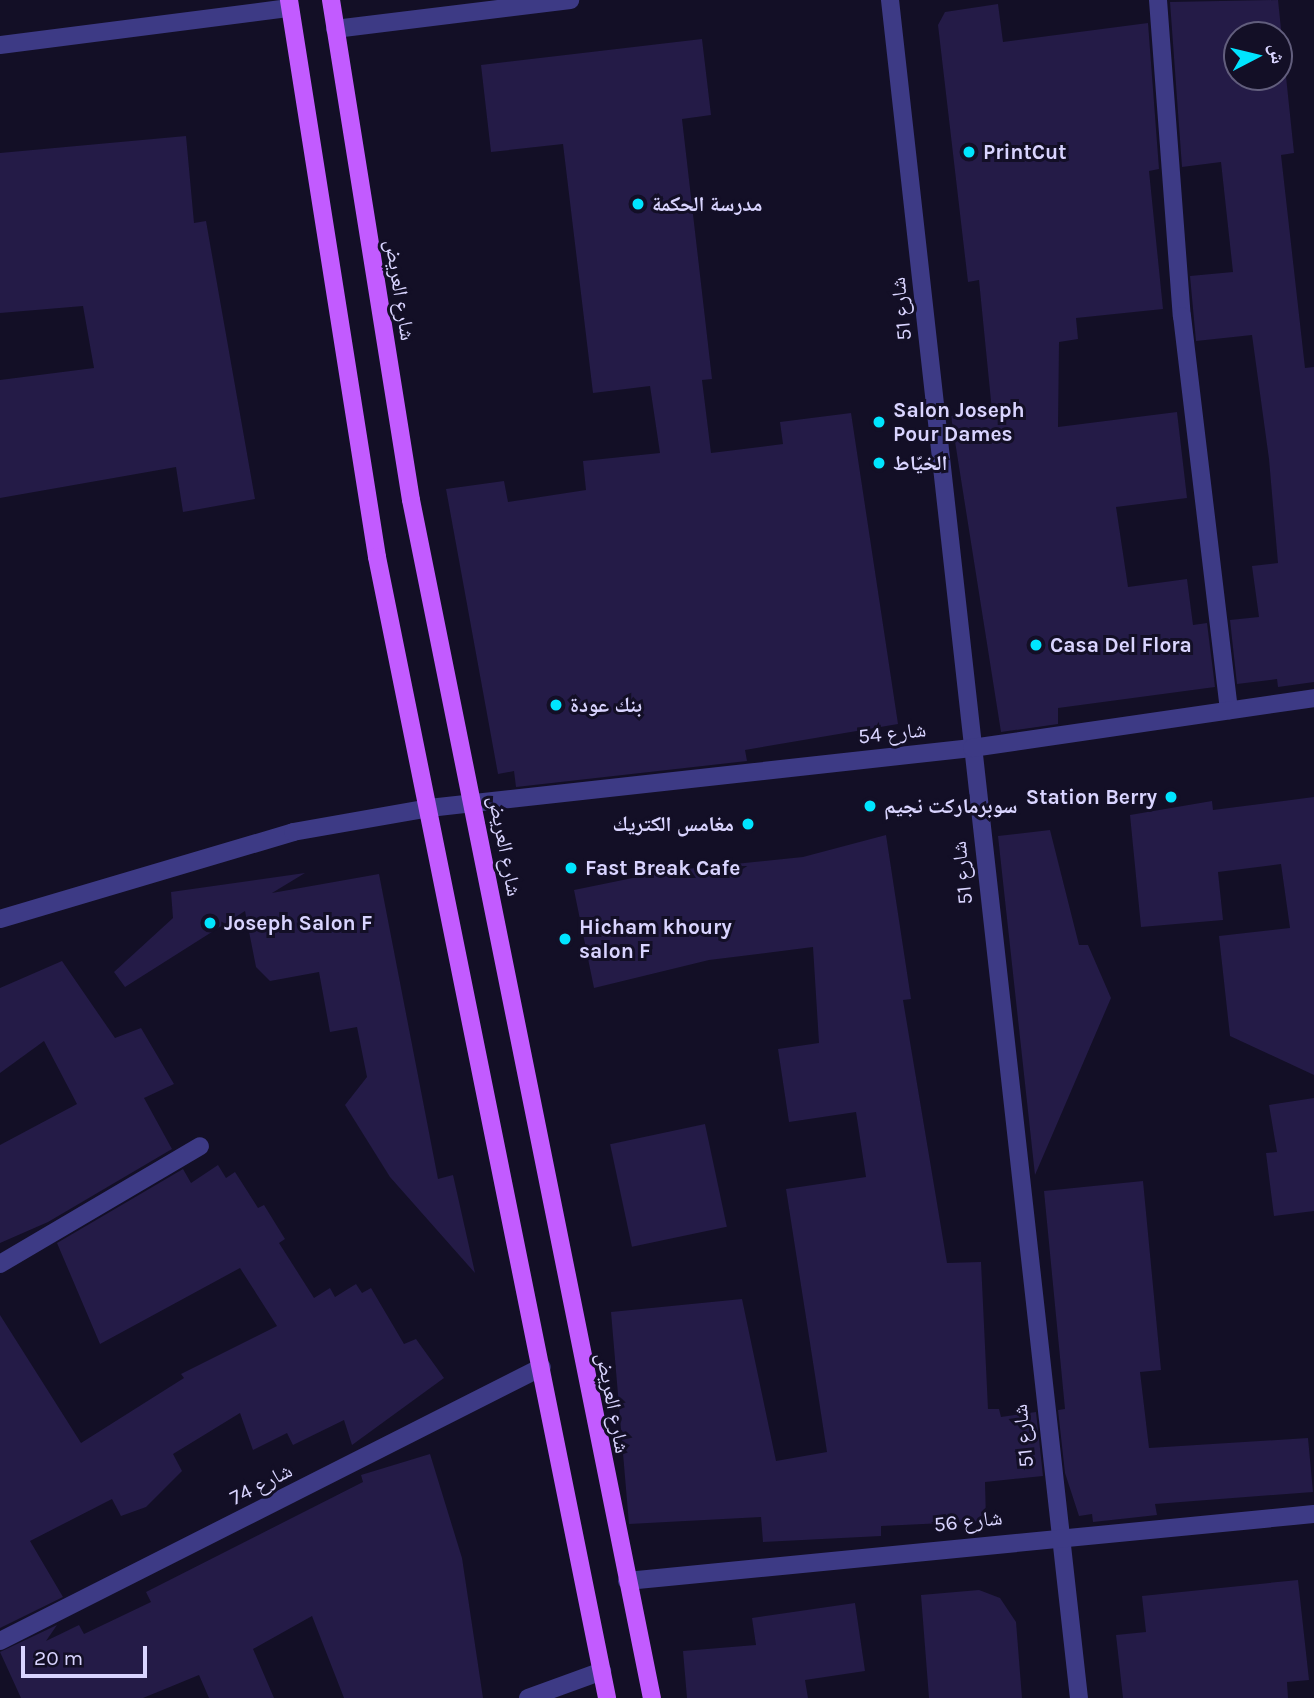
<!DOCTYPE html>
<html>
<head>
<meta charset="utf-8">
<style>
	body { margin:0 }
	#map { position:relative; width:1314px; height:1698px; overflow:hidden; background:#130f26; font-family:Karla,"Noto Naskh Arabic",sans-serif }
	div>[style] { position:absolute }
	.building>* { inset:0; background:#241b47; transform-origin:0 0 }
	.minor>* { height:18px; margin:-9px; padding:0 9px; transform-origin:9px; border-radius:9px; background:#3d3a85 }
	.major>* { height:18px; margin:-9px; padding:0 9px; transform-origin:9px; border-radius:9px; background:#c25bff }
	.dots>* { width:19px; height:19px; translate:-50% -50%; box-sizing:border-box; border:4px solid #130f26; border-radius:50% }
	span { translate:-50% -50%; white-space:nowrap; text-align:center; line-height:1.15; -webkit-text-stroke:6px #130f26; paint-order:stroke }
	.poi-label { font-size:21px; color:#d9d4ff; font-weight:700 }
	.left { translate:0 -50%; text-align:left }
	.right { translate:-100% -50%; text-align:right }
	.street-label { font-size:21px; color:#d9d4ff }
	.north { position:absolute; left:1223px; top:21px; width:70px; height:70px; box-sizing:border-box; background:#130f26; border:2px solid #625e7d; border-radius:50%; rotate:83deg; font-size:19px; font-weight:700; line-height:28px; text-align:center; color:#d9d4ff }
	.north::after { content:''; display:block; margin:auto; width:24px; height:32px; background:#00e5ff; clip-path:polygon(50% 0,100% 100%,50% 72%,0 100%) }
	.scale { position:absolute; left:21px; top:1646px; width:126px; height:32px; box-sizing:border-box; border:4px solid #d9d4ff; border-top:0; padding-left:9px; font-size:21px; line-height:24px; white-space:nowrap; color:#d9d4ff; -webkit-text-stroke:5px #130f26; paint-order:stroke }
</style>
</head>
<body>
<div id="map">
	<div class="building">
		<i style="clip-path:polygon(evenodd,1278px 0,1294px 153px,1281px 155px,1305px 368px,1314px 367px,1314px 682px,1278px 687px,1277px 679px,1237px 684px,1230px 620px,1259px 617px,1252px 566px,1278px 563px,1269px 459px,1252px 335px,1196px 341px,1190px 276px,1233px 272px,1221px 162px,1182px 167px,1170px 2px,1278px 0,1237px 35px,1279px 35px,1279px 77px,1237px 77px,1237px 35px)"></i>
		<i style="clip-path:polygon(998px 4px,1003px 42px,1148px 23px,1159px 169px,1149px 171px,1163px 309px,1076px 318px,1078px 339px,1059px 342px,1058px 427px,1177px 412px,1187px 498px,1116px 507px,1128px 587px,1187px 579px,1193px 625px,1207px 623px,1215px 687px,1058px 708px,1058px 724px,1001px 732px,951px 416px,992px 411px,979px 280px,968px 282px,938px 25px,945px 12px)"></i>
		<i style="clip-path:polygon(702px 39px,711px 115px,682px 119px,712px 379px,702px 380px,711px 453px,783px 444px,780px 422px,851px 413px,898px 724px,745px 750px,747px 761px,516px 787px,514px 771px,498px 774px,446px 489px,504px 481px,508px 502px,586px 490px,583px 461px,660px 453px,650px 386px,593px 393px,563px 144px,491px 152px,481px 65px)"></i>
		<i style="clip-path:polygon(186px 136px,194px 223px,206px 221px,255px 499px,183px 512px,176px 467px,0 498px,0 380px,94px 368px,83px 306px,0 313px,0 153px)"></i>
		<i style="clip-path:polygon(1314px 797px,1314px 1075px,1230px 1036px,1219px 936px,1290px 928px,1281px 864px,1218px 872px,1223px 920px,1141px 927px,1130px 815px,1212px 801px,1213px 810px)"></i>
		<i style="clip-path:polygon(1050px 830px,1079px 945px,1088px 945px,1111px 998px,1035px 1175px,998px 836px)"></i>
		<i style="clip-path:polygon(886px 835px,911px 999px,903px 1000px,947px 1263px,981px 1262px,988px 1409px,999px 1409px,1001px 1417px,1036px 1412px,1043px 1476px,985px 1482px,986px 1521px,881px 1526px,881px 1536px,763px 1542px,761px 1517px,629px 1524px,611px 1312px,742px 1299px,776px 1461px,827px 1452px,786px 1189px,866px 1177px,856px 1112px,789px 1122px,778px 1049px,819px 1043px,813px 947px,709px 960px,594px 988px,574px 890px,667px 871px,803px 857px)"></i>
		<i style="clip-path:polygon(305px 873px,272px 893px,379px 874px,438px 1179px,453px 1175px,475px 1273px,390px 1177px,345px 1105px,367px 1077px,357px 1027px,330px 1032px,319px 972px,270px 981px,256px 967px,245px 911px,125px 987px,114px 972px,173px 918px,171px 892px)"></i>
		<i style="clip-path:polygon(62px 961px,115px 1038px,141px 1028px,174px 1084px,144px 1098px,172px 1149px,48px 1222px,0 1243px,0 1145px,77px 1104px,44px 1041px,0 1073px,0 988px)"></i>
		<i style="clip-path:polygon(1314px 1098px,1314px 1211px,1274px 1216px,1266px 1153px,1277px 1152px,1269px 1105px)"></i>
		<i style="left:705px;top:1124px;width:105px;height:97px;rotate:78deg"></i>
		<i style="clip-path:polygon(218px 1165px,226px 1178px,235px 1172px,258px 1208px,264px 1205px,285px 1239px,279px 1243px,314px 1298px,330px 1288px,335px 1297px,356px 1284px,362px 1293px,371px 1288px,404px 1344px,416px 1339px,444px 1378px,352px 1445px,344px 1420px,293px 1445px,287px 1433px,253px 1450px,240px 1413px,173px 1454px,182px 1471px,146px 1507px,121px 1516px,112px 1499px,30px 1541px,63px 1597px,0 1628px,0 1315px,81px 1443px,184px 1378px,181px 1374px,277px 1326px,240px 1268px,100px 1344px,57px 1243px,183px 1169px,191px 1183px)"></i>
		<i style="clip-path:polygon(1143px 1181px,1161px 1370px,1140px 1372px,1149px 1448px,1308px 1438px,1313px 1492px,1155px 1504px,1157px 1515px,1093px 1522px,1092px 1514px,1079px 1516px,1065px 1473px,1058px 1410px,1065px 1409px,1044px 1191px)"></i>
		<i style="clip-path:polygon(430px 1454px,462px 1558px,483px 1698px,344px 1698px,312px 1616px,253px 1649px,274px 1698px,209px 1698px,199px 1675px,143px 1698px,21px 1698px,0 1652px,57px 1625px,46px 1641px,79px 1625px,84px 1634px,151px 1602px,146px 1592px,363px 1482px,361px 1475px)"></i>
		<i style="clip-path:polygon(1298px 1580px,1309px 1680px,1287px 1682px,1288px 1698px,1123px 1698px,1116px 1635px,1146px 1632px,1142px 1596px)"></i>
		<i style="clip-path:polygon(979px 1590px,1000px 1598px,1016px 1622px,1022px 1698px,929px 1698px,921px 1595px)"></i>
		<i style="clip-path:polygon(855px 1603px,865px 1671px,805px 1680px,808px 1698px,687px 1698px,683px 1651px,756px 1645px,752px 1618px)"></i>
	</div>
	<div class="minor">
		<i style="left:890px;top:0;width:1708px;rotate:83.65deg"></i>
		<i style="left:1158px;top:0;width:317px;rotate:85.7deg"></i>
		<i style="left:1182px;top:316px;width:397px;rotate:83.2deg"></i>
		<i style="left:335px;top:29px;width:237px;rotate:-7deg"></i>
		<i style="left:0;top:45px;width:292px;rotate:-7.3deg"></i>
		<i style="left:0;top:919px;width:306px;rotate:-16.5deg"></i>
		<i style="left:293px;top:832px;width:138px;rotate:-10deg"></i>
		<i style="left:429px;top:808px;width:546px;rotate:-6.31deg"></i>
		<i style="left:972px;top:748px;width:346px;rotate:-8.3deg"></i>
		<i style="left:0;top:1264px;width:232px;rotate:-30.5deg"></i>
		<i style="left:627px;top:1581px;width:690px;rotate:-5.57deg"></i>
		<i style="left:0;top:1641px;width:607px;rotate:-26.82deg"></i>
		<i style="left:528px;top:1698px;width:79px;rotate:-20deg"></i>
	</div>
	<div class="major">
		<i style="left:289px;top:0;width:564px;rotate:81.02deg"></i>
		<i style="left:377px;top:557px;width:1164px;rotate:78.6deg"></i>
		<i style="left:331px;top:0;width:506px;rotate:80.91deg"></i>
		<i style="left:411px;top:500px;width:1222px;rotate:78.63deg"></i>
	</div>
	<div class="dots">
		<i style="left:969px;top:152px;background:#00e5ff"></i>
		<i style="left:638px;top:204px;background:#00e5ff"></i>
		<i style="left:879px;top:422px;background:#00e5ff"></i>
		<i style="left:879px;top:463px;background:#00e5ff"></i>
		<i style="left:1036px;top:645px;background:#00e5ff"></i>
		<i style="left:556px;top:705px;background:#00e5ff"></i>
		<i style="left:1171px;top:797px;background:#00e5ff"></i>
		<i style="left:870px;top:806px;background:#00e5ff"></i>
		<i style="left:748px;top:824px;background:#00e5ff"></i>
		<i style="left:571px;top:868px;background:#00e5ff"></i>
		<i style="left:210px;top:923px;background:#00e5ff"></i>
		<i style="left:565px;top:939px;background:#00e5ff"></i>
	</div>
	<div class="poi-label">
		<span class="left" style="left:983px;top:152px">PrintCut</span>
		<span class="left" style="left:652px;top:204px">مدرسة الحكمة</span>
		<span class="left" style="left:893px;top:422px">Salon Joseph<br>Pour Dames</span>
		<span class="left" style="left:893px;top:463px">الخيّاط</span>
		<span class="left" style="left:1050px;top:645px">Casa Del Flora</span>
		<span class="left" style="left:570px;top:705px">بنك عودة</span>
		<span class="right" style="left:1157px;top:797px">Station Berry</span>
		<span class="left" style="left:884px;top:806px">سوبرماركت نجيم</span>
		<span class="right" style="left:734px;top:824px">مغامس الكتريك</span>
		<span class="left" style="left:585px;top:868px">Fast Break Cafe</span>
		<span class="left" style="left:224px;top:923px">Joseph Salon F</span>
		<span class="left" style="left:579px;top:939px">Hicham khoury<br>salon F</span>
	</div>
	<div class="street-label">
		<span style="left:400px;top:290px;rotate:81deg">شارع العريض</span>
		<span style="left:901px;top:309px;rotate:-96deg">شارع 51</span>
		<span style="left:892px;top:733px;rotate:-6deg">شارع 54</span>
		<span style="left:505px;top:846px;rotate:79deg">شارع العريض</span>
		<span style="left:962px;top:873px;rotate:-96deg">شارع 51</span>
		<span style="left:613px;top:1403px;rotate:79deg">شارع العريض</span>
		<span style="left:1023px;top:1436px;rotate:-96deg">شارع 51</span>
		<span style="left:261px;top:1484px;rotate:-27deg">شارع 74</span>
		<span style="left:968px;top:1521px;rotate:-6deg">شارع 56</span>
	</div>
	<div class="north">ش</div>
	<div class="scale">20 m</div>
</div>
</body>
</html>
